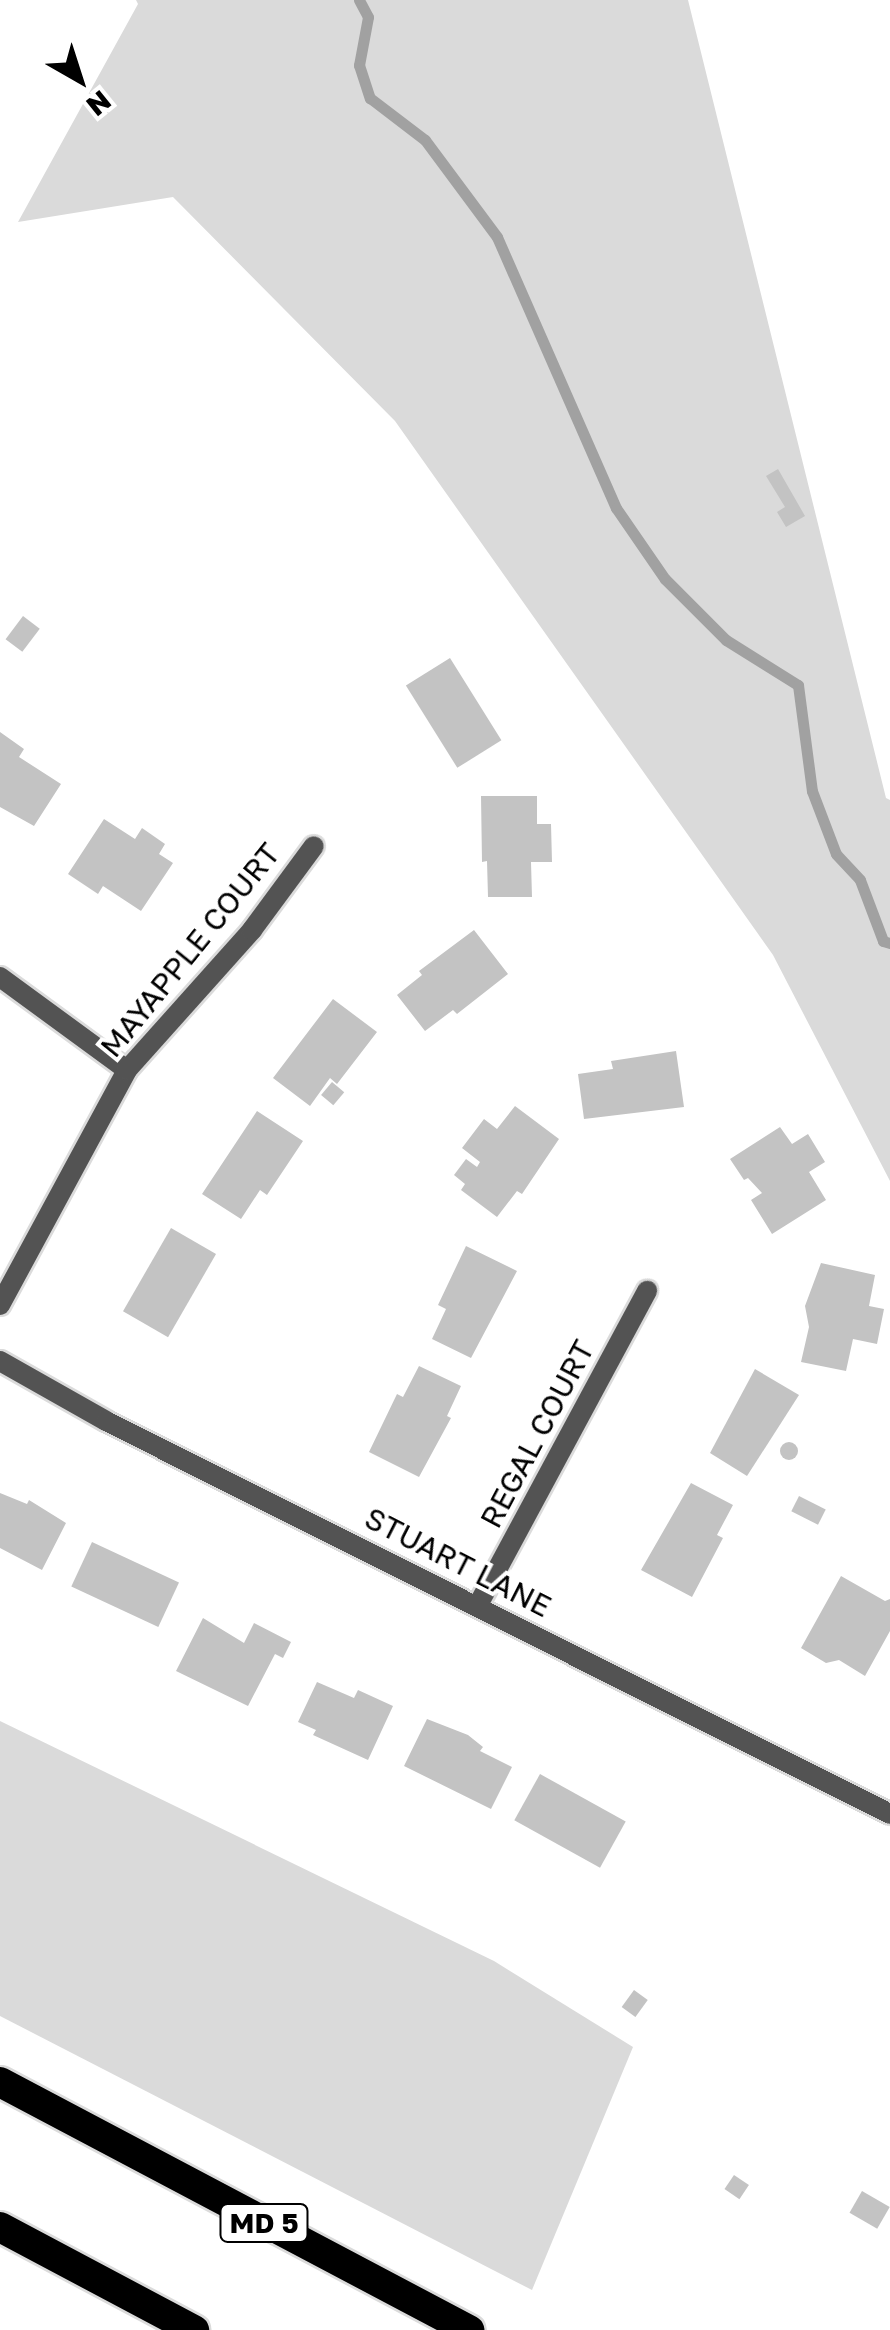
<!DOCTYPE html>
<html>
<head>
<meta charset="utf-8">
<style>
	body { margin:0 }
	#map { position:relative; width:890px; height:2330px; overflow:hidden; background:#fff; font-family:"Golos Text",sans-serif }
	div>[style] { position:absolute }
	.green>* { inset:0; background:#dadada }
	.stream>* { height:11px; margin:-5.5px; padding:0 5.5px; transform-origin:5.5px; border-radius:5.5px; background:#a1a1a1 }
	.building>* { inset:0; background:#c3c3c3; transform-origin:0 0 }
	.round { border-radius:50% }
	.roads { filter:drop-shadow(2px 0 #dbdbdb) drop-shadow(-2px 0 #dbdbdb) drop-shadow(0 2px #dbdbdb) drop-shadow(0 -2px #dbdbdb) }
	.minor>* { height:20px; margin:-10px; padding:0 10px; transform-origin:10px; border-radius:10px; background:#535353 }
	.tertiary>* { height:20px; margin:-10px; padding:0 10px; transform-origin:10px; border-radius:10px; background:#535353 }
	.motorway>* { height:30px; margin:-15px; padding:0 15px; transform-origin:15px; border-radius:15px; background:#000 }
	span { translate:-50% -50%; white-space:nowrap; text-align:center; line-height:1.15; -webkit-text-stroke:8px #fff; paint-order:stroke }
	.shield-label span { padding:2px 8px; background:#fff; border:2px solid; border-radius:8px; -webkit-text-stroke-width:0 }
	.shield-label { font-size:28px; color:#000; font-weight:700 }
	.street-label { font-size:30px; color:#000 }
	.north { position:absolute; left:30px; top:30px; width:100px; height:100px; -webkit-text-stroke:8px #fff; paint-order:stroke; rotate:141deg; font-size:28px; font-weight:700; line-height:40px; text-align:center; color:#000 }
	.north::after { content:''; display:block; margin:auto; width:35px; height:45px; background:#000; clip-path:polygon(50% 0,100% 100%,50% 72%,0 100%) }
</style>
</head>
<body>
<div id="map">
	<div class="green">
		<i style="clip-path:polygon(136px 0,688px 0,886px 798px,890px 800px,890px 1181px,773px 955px,395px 421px,173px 197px,18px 222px,138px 4px)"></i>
		<i style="clip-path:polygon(0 1721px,494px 1961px,633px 2047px,532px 2290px,0 2016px)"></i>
	</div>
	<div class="stream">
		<i style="left:359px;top:0;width:19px;rotate:62deg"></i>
		<i style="left:368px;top:17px;width:49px;rotate:100.6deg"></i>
		<i style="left:359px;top:65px;width:35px;rotate:72deg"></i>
		<i style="left:370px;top:98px;width:69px;rotate:37.4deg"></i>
		<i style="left:425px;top:140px;width:121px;rotate:53.4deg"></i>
		<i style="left:497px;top:237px;width:296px;rotate:66.3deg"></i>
		<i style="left:616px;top:508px;width:86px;rotate:55.4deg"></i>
		<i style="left:665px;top:579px;width:86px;rotate:45deg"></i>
		<i style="left:726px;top:640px;width:85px;rotate:32deg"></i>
		<i style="left:798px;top:685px;width:107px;rotate:82.5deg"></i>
		<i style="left:812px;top:791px;width:67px;rotate:69.1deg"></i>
		<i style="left:836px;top:854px;width:35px;rotate:47deg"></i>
		<i style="left:860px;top:880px;width:65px;rotate:69.3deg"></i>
		<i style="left:883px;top:941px;width:7px;rotate:16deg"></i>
	</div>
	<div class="building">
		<i style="clip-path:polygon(778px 469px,805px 516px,786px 527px,777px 512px,785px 507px,766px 476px)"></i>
		<i style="left:23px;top:616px;width:21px;height:29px;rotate:37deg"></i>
		<i style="left:450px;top:658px;width:97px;height:52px;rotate:58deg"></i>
		<i style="clip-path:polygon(0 732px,24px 749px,19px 757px,61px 784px,34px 826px,0 807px)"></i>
		<i style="clip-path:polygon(481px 796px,537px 796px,537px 824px,551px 824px,552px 862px,531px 862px,532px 897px,488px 897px,487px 861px,482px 862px)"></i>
		<i style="clip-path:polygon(104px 819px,135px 839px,142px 828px,165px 844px,159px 854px,173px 863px,141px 911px,103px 886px,98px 894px,68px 874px)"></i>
		<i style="clip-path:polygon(474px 930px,508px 974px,457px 1014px,453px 1010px,425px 1031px,397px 995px,422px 975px,419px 971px)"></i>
		<i style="clip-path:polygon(333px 999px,377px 1032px,337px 1084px,330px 1078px,310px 1106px,273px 1078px)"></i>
		<i style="clip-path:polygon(676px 1051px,684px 1107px,584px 1119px,578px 1074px,613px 1069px,611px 1061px)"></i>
		<i style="left:332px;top:1082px;width:16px;height:17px;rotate:40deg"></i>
		<i style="clip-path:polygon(515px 1106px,559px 1139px,522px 1194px,517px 1191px,497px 1217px,461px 1190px,465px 1184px,454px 1175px,466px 1159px,477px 1167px,480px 1162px,462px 1148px,484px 1119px,497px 1129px)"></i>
		<i style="clip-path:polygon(257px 1111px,303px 1141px,267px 1195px,260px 1190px,241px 1219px,202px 1194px)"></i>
		<i style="clip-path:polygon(780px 1127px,792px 1144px,808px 1134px,825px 1162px,809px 1172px,826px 1200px,772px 1234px,751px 1200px,762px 1193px,748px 1178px,744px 1180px,730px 1159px)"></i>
		<i style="left:171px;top:1228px;width:52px;height:96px;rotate:30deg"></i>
		<i style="clip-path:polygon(466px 1246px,517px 1271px,471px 1358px,432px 1339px,446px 1309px,438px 1305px)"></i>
		<i style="clip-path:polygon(821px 1263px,875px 1275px,869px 1306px,884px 1309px,877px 1344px,853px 1339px,846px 1371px,801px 1362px,809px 1327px,805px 1306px)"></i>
		<i style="clip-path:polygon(419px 1366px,461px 1386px,447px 1416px,451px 1418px,419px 1477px,369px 1452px,397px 1394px,403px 1397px)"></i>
		<i style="clip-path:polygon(755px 1369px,799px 1395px,747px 1476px,710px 1453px)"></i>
		<i class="round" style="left:780px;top:1442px;width:18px;height:18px"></i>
		<i style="clip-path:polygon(691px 1483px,733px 1505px,717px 1535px,723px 1538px,692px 1597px,641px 1570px)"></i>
		<i style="clip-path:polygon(0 1493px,27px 1504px,29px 1500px,66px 1523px,42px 1570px,0 1548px)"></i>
		<i style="left:799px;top:1496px;width:30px;height:17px;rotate:27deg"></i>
		<i style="left:92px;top:1542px;width:96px;height:49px;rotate:25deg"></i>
		<i style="clip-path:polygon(841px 1576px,885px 1601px,890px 1599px,890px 1631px,865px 1676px,839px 1660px,826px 1663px,801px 1648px)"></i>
		<i style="clip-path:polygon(203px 1618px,244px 1643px,254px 1623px,291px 1642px,283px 1658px,275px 1654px,248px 1706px,176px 1671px)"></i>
		<i style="clip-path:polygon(317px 1682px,354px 1698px,358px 1690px,393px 1706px,368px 1760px,313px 1735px,316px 1730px,298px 1722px)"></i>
		<i style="clip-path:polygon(427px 1719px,468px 1735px,483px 1747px,480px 1751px,512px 1767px,491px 1809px,404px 1766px)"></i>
		<i style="left:540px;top:1774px;width:98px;height:53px;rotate:29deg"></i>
		<i style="left:634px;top:1990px;width:17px;height:21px;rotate:36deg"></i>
		<i style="left:734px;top:2175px;width:18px;height:17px;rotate:34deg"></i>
		<i style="left:862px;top:2191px;width:32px;height:25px;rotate:30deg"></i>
	</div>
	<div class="roads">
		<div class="minor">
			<i style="left:0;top:977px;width:157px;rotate:36.2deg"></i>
			<i style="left:0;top:1305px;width:267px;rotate:-61.6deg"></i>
			<i style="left:127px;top:1070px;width:188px;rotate:-48.2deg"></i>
			<i style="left:252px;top:930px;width:104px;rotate:-53.6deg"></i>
			<i style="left:478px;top:1605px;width:357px;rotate:-61.7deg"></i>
		</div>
		<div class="tertiary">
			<i style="left:0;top:1361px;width:122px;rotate:29.5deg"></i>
			<i style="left:106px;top:1421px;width:877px;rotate:26.62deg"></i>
		</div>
		<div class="motorway">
			<i style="left:0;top:2082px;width:531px;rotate:27.87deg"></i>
			<i style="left:0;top:2227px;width:220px;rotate:28deg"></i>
		</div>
	</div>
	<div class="shield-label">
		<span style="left:264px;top:2223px">MD 5</span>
	</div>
	<div class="street-label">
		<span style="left:190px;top:950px;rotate:-51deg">MAYAPPLE COURT</span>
		<span style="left:537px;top:1434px;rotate:-62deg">REGAL COURT</span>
		<span style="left:458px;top:1562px;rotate:27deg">STUART LANE</span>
	</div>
	<div class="north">N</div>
</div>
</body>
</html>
